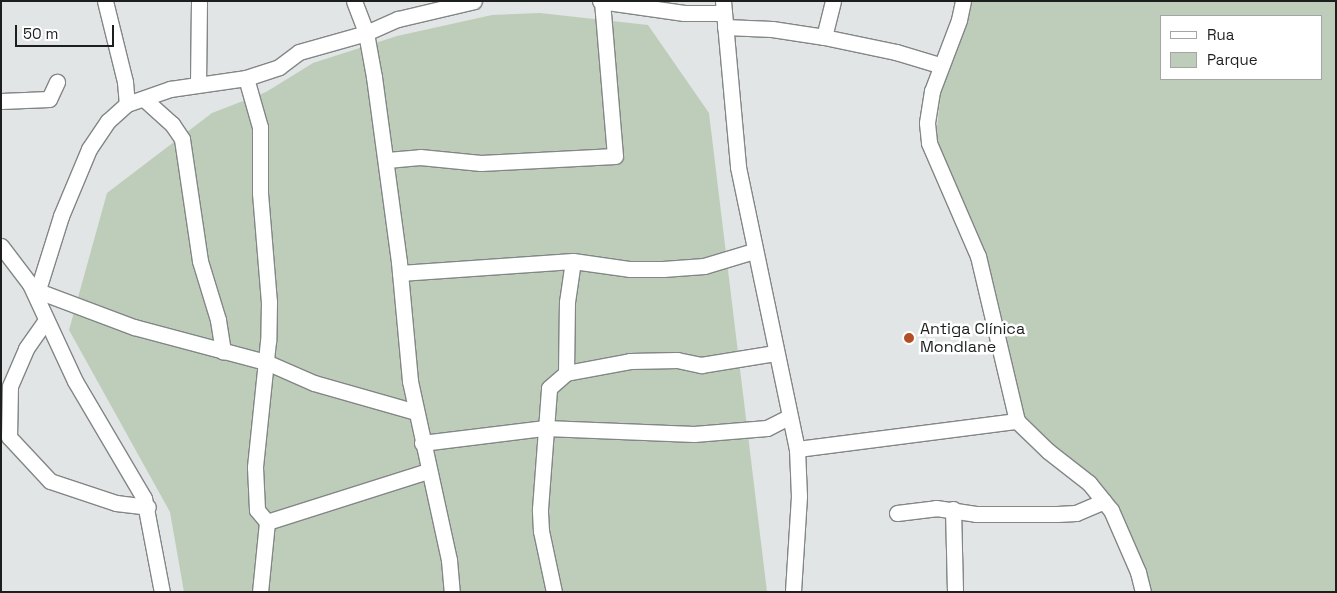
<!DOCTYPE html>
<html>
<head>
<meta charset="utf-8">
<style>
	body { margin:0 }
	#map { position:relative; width:1337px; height:593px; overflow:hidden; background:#e1e5e5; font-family:"Space Grotesk",sans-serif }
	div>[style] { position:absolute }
	.green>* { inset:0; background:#becdb9 }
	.roads { filter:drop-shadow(1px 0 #828686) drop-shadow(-1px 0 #828686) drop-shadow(0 1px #828686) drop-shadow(0 -1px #828686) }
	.street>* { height:15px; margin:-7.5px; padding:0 7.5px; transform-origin:7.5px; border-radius:7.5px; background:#fff }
	.dots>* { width:14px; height:14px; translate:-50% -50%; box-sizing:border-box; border:2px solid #fff; border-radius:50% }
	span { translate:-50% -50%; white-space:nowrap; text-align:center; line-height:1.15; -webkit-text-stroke:5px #fff; paint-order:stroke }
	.poi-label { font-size:16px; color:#1d1f1f }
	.left { translate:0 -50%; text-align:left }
	.frame { position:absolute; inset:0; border:2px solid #1d1f1f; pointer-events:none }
	.legend { position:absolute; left:1160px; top:15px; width:162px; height:65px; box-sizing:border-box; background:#fff; border:1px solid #a5a5a5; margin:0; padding:6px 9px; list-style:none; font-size:15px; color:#1d1f1f }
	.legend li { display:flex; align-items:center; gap:10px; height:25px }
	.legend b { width:25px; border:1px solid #a5a5a5 }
	.scale { position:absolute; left:15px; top:25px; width:99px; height:22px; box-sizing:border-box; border:2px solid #1d1f1f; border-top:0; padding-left:6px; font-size:15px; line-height:18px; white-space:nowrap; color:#1d1f1f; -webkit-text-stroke:4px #fff; paint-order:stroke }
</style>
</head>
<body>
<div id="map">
	<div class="green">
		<i style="clip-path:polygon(evenodd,971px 1px,1336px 1px,1336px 592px,1147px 592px,1122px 519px,1092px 475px,1072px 465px,1020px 417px,1012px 384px,935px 146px,941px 90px,971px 1px,1161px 16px,1321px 16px,1321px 79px,1161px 79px,1161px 16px)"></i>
		<i style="clip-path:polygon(540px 13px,648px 25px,709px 113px,767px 592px,184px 592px,170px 512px,69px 330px,107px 193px,212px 113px,266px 92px,313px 63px,397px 36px,492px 15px)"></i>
	</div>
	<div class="roads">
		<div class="street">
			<i style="left:105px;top:1px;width:83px;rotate:76.1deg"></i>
			<i style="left:125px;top:82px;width:22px;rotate:85deg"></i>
			<i style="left:354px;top:1px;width:34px;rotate:69deg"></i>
			<i style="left:366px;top:33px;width:45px;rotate:79.7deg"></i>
			<i style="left:374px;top:77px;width:187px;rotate:82.3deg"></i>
			<i style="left:399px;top:262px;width:120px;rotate:84.7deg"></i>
			<i style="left:410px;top:381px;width:183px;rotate:77.7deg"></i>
			<i style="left:449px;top:560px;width:32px;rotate:85deg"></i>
			<i style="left:600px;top:1px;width:85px;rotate:8.1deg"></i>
			<i style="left:684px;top:13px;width:40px"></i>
			<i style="left:723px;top:1px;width:167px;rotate:84.8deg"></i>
			<i style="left:738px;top:167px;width:288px;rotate:78.2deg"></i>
			<i style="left:797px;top:449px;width:47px;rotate:87.6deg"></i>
			<i style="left:799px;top:496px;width:96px;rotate:93.6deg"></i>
			<i style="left:963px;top:1px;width:19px;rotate:102deg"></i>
			<i style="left:959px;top:20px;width:76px;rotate:110.8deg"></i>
			<i style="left:932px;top:91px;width:32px;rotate:99deg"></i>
			<i style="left:927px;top:123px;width:20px;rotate:84deg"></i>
			<i style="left:929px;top:143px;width:123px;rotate:66.6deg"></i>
			<i style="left:978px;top:256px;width:170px;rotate:76.7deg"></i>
			<i style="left:1017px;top:421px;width:43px;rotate:44.1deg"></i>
			<i style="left:1048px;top:451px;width:52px;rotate:38deg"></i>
			<i style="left:1089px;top:483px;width:35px;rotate:51deg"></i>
			<i style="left:1111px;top:510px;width:68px;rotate:66.5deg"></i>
			<i style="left:1138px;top:572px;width:21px;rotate:76deg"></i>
			<i style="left:725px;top:27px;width:47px;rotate:2.4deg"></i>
			<i style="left:772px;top:29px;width:53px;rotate:8.7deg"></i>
			<i style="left:824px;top:37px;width:74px;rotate:11.8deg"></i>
			<i style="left:896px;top:52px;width:45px;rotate:16.8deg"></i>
			<i style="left:824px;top:37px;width:37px;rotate:-76deg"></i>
			<i style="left:246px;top:78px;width:51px;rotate:74.1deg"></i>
			<i style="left:260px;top:127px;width:66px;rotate:90deg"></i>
			<i style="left:260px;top:193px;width:109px;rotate:85.3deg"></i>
			<i style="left:269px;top:302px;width:39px;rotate:91deg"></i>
			<i style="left:268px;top:341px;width:127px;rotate:95.9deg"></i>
			<i style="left:255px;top:467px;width:43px;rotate:87.3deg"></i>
			<i style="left:257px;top:510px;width:16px;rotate:50deg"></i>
			<i style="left:267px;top:522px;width:70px;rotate:95.7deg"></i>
			<i style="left:198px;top:84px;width:83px;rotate:-89.3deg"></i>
			<i style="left:144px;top:99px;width:38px;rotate:42deg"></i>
			<i style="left:172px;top:124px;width:18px;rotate:56deg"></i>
			<i style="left:182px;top:139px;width:123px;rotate:81.6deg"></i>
			<i style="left:200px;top:261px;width:62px;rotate:73deg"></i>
			<i style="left:218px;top:320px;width:32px;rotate:81deg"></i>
			<i style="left:1px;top:101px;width:48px;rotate:-2.4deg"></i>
			<i style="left:49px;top:99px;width:19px;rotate:-65deg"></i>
			<i style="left:387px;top:160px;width:33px;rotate:-5deg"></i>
			<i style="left:420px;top:157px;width:61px;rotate:5.6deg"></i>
			<i style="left:481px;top:163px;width:134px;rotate:-3deg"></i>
			<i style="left:615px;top:156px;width:156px;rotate:-94.8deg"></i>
			<i style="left:1px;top:246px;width:48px;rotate:52.7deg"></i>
			<i style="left:30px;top:284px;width:107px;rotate:65.1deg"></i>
			<i style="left:75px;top:381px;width:136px;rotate:59.5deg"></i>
			<i style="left:144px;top:498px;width:96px;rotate:79.2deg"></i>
			<i style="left:400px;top:273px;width:173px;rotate:-4deg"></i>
			<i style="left:573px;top:261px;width:58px;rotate:8deg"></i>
			<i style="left:630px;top:269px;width:33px"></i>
			<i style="left:663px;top:269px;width:41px;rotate:-4.2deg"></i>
			<i style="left:704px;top:266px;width:52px;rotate:-16.7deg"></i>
			<i style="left:38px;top:291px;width:103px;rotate:20.6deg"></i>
			<i style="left:134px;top:327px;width:137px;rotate:14.9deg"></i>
			<i style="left:266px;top:362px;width:52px;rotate:23.6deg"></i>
			<i style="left:314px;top:383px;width:106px;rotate:15.9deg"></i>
			<i style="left:36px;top:296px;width:84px;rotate:-72.6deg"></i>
			<i style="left:61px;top:216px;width:73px;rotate:-67.3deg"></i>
			<i style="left:89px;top:149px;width:34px;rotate:-56deg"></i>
			<i style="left:108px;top:121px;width:25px;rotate:-42deg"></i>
			<i style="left:127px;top:104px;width:46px;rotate:-19.2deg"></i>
			<i style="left:170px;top:89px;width:77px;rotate:-8.2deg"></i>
			<i style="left:246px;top:78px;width:35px;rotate:-18deg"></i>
			<i style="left:279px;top:67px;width:25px;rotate:-37deg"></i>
			<i style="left:299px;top:52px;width:70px;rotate:-15.8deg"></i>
			<i style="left:366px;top:33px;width:35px;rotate:-24deg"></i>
			<i style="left:398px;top:19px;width:78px;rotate:-13.3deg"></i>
			<i style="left:46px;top:320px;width:35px;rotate:125deg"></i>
			<i style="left:26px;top:349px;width:40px;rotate:113.4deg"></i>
			<i style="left:10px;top:386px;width:51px;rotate:91.1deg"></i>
			<i style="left:9px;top:437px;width:60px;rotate:47deg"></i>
			<i style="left:50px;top:481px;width:70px;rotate:18.4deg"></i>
			<i style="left:116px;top:503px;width:32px;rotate:7deg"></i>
			<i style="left:566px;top:373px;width:65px;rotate:-10.6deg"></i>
			<i style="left:630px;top:361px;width:47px;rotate:-1.2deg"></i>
			<i style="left:677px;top:360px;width:25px;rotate:12deg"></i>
			<i style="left:701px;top:365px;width:75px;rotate:-9.2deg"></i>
			<i style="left:422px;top:443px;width:124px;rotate:-7deg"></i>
			<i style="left:545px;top:428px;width:149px;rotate:2.3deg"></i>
			<i style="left:694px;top:434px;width:73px;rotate:-4.7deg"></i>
			<i style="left:767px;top:428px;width:25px;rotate:-27deg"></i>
			<i style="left:797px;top:449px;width:222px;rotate:-7.3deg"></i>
			<i style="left:953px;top:509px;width:83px;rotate:88.6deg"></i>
			<i style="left:897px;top:513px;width:39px;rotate:-7deg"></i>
			<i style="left:936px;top:508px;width:40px;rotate:8.5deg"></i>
			<i style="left:976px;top:514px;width:81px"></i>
			<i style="left:1057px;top:514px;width:19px;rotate:-3deg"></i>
			<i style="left:1076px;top:513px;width:30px;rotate:-23deg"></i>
			<i style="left:267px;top:522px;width:169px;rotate:-17.6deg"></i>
			<i style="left:554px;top:592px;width:62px;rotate:-102deg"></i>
			<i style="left:541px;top:531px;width:22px;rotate:-93deg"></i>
			<i style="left:540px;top:509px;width:121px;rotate:-85.7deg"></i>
			<i style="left:549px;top:388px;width:23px;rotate:-41deg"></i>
			<i style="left:566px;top:373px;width:71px;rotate:-89.2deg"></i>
			<i style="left:567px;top:302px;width:41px;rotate:-81.7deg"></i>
		</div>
	</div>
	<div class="dots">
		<i style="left:909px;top:338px;background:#b44e25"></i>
	</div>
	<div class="poi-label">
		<span class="left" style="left:920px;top:338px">Antiga Clínica<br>Mondlane</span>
	</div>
	<div class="frame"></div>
	<ul class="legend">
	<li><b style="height:6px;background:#fff"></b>Rua</li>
	<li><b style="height:14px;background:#becdb9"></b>Parque</li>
	</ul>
	<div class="scale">50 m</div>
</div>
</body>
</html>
